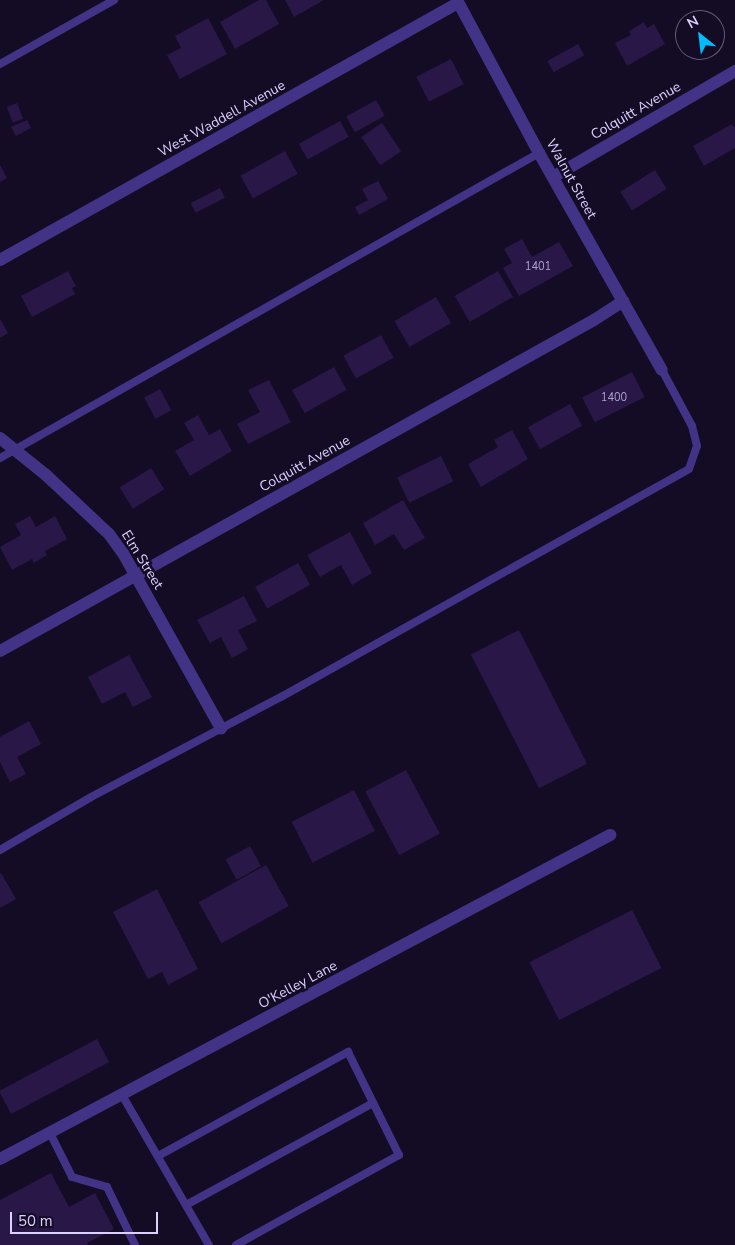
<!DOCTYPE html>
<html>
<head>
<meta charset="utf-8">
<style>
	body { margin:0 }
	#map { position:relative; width:735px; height:1245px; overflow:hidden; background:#140c25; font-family:"Nunito Sans",sans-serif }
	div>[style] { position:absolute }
	.building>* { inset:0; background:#281747; transform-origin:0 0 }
	.service>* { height:8px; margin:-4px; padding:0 4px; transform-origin:4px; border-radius:4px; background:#433387 }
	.minor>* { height:12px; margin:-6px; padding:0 6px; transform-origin:6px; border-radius:6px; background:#433387 }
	span { translate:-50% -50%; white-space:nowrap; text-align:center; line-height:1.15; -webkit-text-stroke:5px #140c25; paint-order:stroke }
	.number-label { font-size:11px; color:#afa2d1 }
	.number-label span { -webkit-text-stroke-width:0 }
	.street-label { font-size:14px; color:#dcd0ff }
	.north { position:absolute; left:675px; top:10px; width:50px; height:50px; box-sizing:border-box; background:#140c25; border:1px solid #645a7c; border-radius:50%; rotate:331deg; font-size:14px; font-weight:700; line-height:20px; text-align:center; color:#dcd0ff }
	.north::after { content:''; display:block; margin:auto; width:18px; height:22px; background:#00bcfb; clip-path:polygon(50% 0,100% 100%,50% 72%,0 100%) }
	.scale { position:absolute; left:10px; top:1212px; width:148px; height:22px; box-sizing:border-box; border:2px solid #dcd0ff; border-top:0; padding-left:6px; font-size:15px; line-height:18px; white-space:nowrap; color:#dcd0ff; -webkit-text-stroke:4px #140c25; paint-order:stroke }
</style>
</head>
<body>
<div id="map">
	<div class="building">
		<i style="clip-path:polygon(259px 0,266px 0,279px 24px,235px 49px,220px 22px)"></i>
		<i style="clip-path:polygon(285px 0,324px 0,294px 17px)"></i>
		<i style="clip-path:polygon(208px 18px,227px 54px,180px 79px,167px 55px,181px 48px,175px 36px)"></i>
		<i style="clip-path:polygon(644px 22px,647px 28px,654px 24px,665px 44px,627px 66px,615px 43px,631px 35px,629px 31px)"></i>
		<i style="left:578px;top:44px;width:13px;height:35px;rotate:61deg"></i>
		<i style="left:451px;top:59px;width:28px;height:39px;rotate:63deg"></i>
		<i style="left:376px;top:100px;width:18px;height:34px;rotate:61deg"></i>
		<i style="left:17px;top:103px;width:17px;height:11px;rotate:69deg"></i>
		<i style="clip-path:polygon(27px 120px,31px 128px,16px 136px,11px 127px)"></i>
		<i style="left:340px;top:121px;width:18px;height:47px;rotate:61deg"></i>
		<i style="left:382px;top:123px;width:34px;height:25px;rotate:56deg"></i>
		<i style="clip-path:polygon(732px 124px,735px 128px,735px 148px,704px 166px,693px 146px)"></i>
		<i style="left:285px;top:151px;width:26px;height:51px;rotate:61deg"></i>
		<i style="clip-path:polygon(0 165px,7px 178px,0 182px)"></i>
		<i style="left:655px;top:170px;width:22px;height:41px;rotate:58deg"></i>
		<i style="clip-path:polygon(378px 181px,388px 199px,359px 215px,355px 207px,368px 200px,362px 189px)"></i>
		<i style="left:220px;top:188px;width:11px;height:33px;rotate:63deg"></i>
		<i style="clip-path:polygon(522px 239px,532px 257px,559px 242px,573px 266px,519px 296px,503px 268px,512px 263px,504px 249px)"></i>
		<i style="clip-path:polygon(68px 271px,76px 286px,72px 288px,75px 294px,32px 317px,21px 296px)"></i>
		<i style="left:498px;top:271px;width:30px;height:50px;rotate:60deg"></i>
		<i style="left:436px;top:297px;width:30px;height:48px;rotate:60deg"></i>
		<i style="clip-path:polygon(0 319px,8px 333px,0 338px)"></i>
		<i style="left:381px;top:335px;width:26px;height:43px;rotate:61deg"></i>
		<i style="left:334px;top:367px;width:26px;height:48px;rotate:61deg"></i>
		<i style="left:632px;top:372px;width:28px;height:56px;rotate:63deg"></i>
		<i style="clip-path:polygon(269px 380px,291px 422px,248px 444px,237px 424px,260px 412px,248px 390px)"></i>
		<i style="left:160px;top:389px;width:24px;height:18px;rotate:62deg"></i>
		<i style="left:570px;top:404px;width:25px;height:48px;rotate:61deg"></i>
		<i style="clip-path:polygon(198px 415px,209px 435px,220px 429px,232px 451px,190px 476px,175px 451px,194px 440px,184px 423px)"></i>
		<i style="clip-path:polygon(512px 430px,528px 459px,481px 487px,468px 464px,498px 447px,494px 440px)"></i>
		<i style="left:441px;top:456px;width:28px;height:49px;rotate:64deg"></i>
		<i style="left:151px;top:468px;width:25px;height:37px;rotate:58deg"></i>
		<i style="clip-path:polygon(403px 500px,425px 538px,404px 550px,394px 534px,375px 545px,363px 523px)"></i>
		<i style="clip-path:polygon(30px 516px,36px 527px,55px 516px,67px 539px,45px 551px,47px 555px,34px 563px,32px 559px,12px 570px,0 547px,21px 535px,15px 524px)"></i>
		<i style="clip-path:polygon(350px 532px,372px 573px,352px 585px,341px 565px,320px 577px,307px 555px)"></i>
		<i style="left:298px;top:563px;width:25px;height:49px;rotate:61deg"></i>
		<i style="clip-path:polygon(244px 596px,257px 621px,238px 630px,248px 649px,232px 658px,221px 637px,210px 643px,197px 620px)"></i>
		<i style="left:519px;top:630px;width:150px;height:54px;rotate:63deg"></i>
		<i style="clip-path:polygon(129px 655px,152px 697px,133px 707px,125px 692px,102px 704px,88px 677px)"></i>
		<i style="clip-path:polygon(29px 721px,41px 744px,17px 757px,26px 774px,10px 782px,0 762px,0 737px)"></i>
		<i style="left:406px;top:770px;width:72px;height:46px;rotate:62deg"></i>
		<i style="left:354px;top:790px;width:46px;height:70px;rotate:63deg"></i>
		<i style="left:250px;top:846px;width:23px;height:28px;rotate:61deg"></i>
		<i style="left:266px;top:865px;width:47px;height:77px;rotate:61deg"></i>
		<i style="clip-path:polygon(1px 873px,16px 899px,0 908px,0 874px)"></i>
		<i style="clip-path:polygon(157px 889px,198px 969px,168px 985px,162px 972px,148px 979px,113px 912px)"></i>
		<i style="left:632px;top:910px;width:65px;height:115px;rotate:63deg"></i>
		<i style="left:97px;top:1039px;width:26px;height:111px;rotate:62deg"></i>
		<i style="clip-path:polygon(51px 1173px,69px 1207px,95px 1193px,114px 1229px,87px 1243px,88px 1245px,0 1245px,0 1200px)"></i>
	</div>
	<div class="service">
		<i style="left:0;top:64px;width:131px;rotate:-29.3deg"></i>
		<i style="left:0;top:458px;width:619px;rotate:-29.5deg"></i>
		<i style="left:0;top:850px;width:105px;rotate:-30.2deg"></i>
		<i style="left:91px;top:797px;width:215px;rotate:-27.8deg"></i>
		<i style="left:281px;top:697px;width:467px;rotate:-29.2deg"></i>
		<i style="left:689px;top:469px;width:24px;rotate:-71deg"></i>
		<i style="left:697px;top:446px;width:21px;rotate:-104deg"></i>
		<i style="left:692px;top:426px;width:64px;rotate:-118.2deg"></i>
		<i style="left:122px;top:1095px;width:173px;rotate:59.9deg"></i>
		<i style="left:50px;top:1133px;width:49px;rotate:63.4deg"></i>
		<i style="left:72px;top:1177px;width:36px;rotate:16deg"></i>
		<i style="left:107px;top:1187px;width:64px;rotate:64.2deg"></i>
		<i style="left:158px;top:1156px;width:217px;rotate:-28.7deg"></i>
		<i style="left:348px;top:1052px;width:115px;rotate:63.7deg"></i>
		<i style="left:399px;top:1155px;width:186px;rotate:151.1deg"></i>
		<i style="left:186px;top:1205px;width:213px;rotate:-28.6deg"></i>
	</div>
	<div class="minor">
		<i style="left:457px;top:0;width:174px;rotate:61.8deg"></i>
		<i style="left:539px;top:153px;width:249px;rotate:60.5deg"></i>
		<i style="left:553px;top:177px;width:211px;rotate:-30.2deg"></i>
		<i style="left:0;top:260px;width:525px;rotate:-29.3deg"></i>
		<i style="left:0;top:438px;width:59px;rotate:38.8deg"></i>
		<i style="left:46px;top:475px;width:86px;rotate:43.1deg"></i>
		<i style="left:109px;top:534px;width:24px;rotate:54deg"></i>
		<i style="left:123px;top:553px;width:201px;rotate:60.8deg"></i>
		<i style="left:0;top:651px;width:680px;rotate:-29.13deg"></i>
		<i style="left:594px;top:320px;width:35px;rotate:-33deg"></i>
		<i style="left:0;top:1159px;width:691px;rotate:-27.97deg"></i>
	</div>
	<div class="number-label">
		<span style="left:538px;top:267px">1401</span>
		<span style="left:614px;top:398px">1400</span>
	</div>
	<div class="street-label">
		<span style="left:636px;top:111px;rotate:-30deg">Colquitt Avenue</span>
		<span style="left:222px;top:119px;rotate:-29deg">West Waddell Avenue</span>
		<span style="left:571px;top:179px;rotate:61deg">Walnut Street</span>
		<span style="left:305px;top:464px;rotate:-29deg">Colquitt Avenue</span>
		<span style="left:142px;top:560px;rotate:58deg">Elm Street</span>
		<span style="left:298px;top:985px;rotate:-28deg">O'Kelley Lane</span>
	</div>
	<div class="north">N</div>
	<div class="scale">50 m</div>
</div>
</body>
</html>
